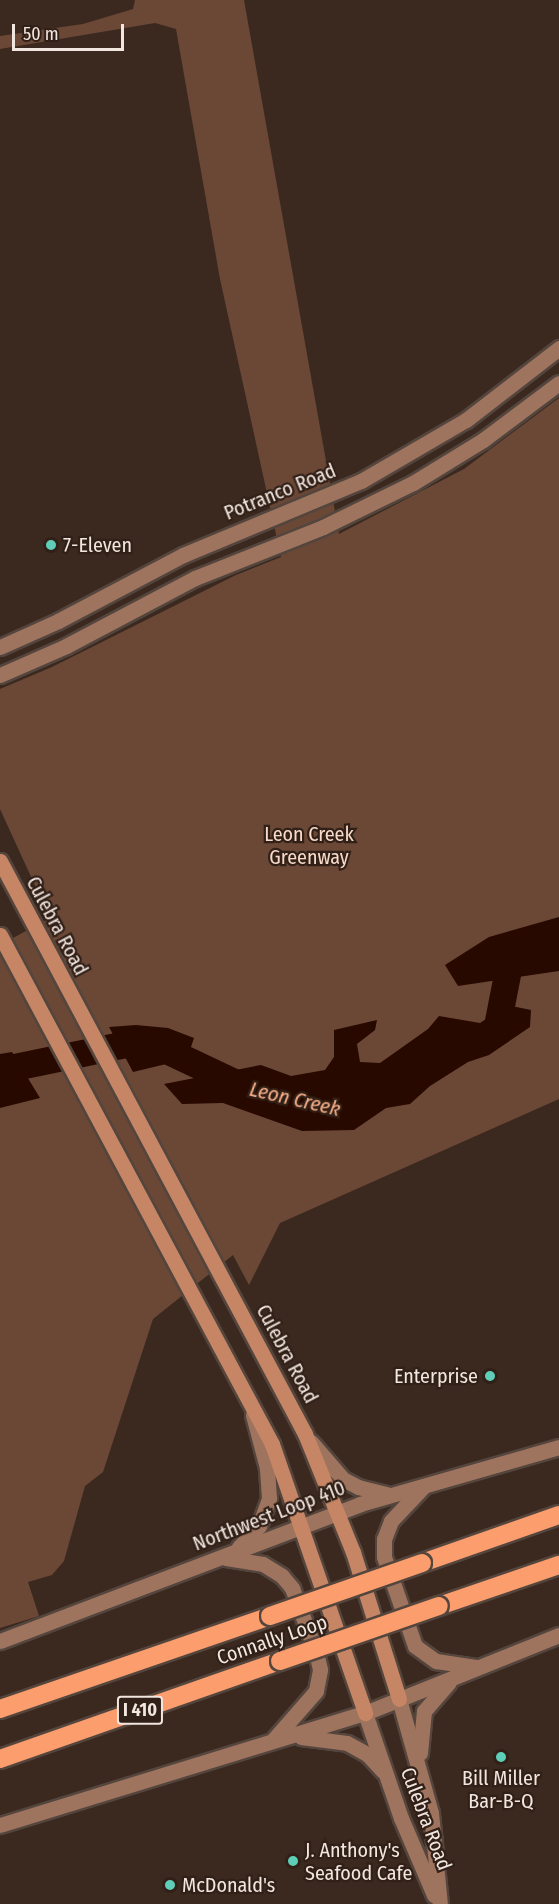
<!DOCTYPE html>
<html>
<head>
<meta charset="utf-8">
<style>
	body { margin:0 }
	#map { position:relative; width:559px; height:1904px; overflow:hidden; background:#3b2920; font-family:"Fira Sans Condensed",sans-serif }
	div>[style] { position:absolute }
	.green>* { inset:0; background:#6b4836 }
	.water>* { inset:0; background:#280900 }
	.river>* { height:27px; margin:-13.5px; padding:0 13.5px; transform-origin:13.5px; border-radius:13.5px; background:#280900 }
	.roads { filter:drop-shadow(2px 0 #54453d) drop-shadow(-2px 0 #54453d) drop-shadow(0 2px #54453d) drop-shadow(0 -2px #54453d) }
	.secondary>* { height:15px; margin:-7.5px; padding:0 7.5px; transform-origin:7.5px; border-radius:7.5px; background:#9f745f }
	.primary>* { height:15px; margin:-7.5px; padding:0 7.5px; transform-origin:7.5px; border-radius:7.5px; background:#c68665 }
	.highway>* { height:18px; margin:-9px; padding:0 9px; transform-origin:9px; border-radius:9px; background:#fb9d6d }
	.bridges { filter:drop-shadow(2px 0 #54453d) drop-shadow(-2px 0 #54453d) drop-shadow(0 2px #54453d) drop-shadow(0 -2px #54453d) }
	.highway-bridge>* { height:18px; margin:-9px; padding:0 9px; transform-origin:9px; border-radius:9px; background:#fb9d6d }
	.dots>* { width:16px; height:16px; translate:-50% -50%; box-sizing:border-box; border:3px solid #312017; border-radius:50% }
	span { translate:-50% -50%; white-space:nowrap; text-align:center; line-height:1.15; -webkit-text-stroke:4.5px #312017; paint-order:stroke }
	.shield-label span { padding:2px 4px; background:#312017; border:2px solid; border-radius:4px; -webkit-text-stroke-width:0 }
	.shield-label { font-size:18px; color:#f2e6e0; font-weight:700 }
	.street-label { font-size:20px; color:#f2e6e0 }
	.poi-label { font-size:20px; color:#f2e6e0 }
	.left { translate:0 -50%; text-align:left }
	.right { translate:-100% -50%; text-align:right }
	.park-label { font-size:20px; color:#f9daca }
	.water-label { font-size:21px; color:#faaf89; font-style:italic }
	.scale { position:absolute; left:12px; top:24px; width:112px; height:27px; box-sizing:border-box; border:3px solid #f2e6e0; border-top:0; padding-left:8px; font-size:18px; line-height:21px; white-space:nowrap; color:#f2e6e0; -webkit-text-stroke:4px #312017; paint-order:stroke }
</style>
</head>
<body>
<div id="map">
	<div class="green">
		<i style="clip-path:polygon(135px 0,244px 0,339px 534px,464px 469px,559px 398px,559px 1099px,280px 1223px,249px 1285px,233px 1255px,153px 1319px,103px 1472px,85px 1486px,64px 1561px,52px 1575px,28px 1582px,39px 1616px,0 1628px,0 945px,50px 918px,0 809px,0 689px,52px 667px,236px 575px,281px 557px,220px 279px,176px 29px,155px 23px,0 49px,0 36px,83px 24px,133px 9px)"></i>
	</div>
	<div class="water">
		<i style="clip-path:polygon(559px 917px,559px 971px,458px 986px,445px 965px,489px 937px)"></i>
		<i style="clip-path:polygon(507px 1005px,531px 1010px,530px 1027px,489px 1055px,468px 1062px,430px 1086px,410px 1104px,386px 1108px,354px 1130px,302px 1131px,223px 1103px,182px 1104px,164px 1084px,261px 1065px,291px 1076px,325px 1070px,334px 1057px,334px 1030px,377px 1020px,375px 1030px,357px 1044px,360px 1062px,380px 1063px,428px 1029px,439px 1016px,480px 1023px)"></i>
		<i style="clip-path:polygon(136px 1025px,168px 1028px,194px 1038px,187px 1059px,133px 1072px,109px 1027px)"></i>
		<i style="clip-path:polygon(12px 1052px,40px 1098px,0 1108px,0 1054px)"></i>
	</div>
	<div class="river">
		<i style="left:483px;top:1037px;width:14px;rotate:-25deg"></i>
		<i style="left:496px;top:1031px;width:68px;rotate:-79deg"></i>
		<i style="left:509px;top:964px;width:52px;rotate:-14.6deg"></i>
		<i style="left:0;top:1070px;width:148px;rotate:-11.7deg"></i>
		<i style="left:145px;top:1040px;width:117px;rotate:25.3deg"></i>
	</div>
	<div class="roads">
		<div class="secondary">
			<i style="left:0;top:647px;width:64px;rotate:-24.1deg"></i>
			<i style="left:58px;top:621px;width:141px;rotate:-27.8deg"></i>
			<i style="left:183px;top:555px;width:193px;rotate:-22.6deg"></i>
			<i style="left:361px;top:481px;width:121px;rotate:-30.2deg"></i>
			<i style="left:466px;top:420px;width:118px;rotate:-37.7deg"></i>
			<i style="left:0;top:675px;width:72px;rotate:-23.7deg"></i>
			<i style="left:66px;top:646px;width:146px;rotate:-27.8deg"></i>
			<i style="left:195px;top:578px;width:138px;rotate:-21.7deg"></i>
			<i style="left:323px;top:527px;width:100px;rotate:-26.1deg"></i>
			<i style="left:413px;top:483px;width:82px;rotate:-31.6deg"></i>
			<i style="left:483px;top:440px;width:95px;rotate:-36.9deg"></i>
			<i style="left:311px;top:1442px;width:49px;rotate:49.1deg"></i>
			<i style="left:343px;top:1479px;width:17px;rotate:28deg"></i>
			<i style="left:358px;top:1487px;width:30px;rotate:14deg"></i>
			<i style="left:423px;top:1487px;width:47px;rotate:133.3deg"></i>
			<i style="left:391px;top:1521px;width:19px;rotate:111deg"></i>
			<i style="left:384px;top:1539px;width:18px;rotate:90deg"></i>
			<i style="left:384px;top:1557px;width:94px;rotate:70.8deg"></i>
			<i style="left:415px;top:1646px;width:26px;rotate:36deg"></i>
			<i style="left:436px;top:1661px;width:40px;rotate:8.5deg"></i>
			<i style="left:239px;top:1547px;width:29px;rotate:-46deg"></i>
			<i style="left:259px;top:1526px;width:30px;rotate:-70deg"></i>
			<i style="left:269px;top:1498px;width:30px;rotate:-94deg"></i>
			<i style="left:267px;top:1468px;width:55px;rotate:-104.8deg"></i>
			<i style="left:226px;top:1558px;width:37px;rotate:9deg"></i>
			<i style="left:263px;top:1564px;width:22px;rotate:32deg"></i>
			<i style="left:282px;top:1576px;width:16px;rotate:50deg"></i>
			<i style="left:292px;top:1588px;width:68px;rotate:69.4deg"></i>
			<i style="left:316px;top:1652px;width:18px;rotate:77deg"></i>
			<i style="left:320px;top:1670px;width:21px;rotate:101deg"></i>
			<i style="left:316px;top:1691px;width:64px;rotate:131.2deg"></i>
			<i style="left:0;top:1641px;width:385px;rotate:-20.8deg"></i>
			<i style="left:360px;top:1504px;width:207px;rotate:-16deg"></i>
			<i style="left:399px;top:1699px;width:118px;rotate:74.3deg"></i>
			<i style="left:431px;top:1813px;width:91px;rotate:84.4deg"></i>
			<i style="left:365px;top:1713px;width:111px;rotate:71.1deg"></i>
			<i style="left:401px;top:1818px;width:84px;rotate:66.8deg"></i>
			<i style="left:301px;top:1737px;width:46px;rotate:7.4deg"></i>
			<i style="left:347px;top:1743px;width:23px;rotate:29deg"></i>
			<i style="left:367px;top:1754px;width:23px;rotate:47deg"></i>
			<i style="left:420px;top:1753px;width:42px;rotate:-84.6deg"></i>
			<i style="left:424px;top:1711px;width:38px;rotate:-49deg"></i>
			<i style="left:0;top:1825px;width:382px;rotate:-17.1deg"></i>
			<i style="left:365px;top:1713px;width:209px;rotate:-21.9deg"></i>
		</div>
		<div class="primary">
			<i style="left:0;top:861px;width:649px;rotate:61.97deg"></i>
			<i style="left:305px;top:1434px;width:127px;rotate:67.9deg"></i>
			<i style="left:353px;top:1552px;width:154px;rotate:72.6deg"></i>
			<i style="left:0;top:935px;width:577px;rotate:61.88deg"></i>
			<i style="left:272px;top:1444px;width:285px;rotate:70.9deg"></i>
		</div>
		<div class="highway">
			<i style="left:422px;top:1563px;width:145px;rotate:-19.3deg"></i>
			<i style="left:439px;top:1606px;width:127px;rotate:-18.9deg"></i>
			<i style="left:0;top:1709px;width:286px;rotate:-19deg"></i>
			<i style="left:0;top:1759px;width:297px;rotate:-19.3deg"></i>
		</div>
	</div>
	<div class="bridges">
		<div class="highway-bridge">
			<i style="left:270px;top:1616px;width:161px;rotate:-19.2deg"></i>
			<i style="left:280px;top:1661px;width:168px;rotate:-19.1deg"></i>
		</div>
	</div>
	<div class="dots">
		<i style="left:51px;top:545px;background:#5eceb8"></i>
		<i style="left:490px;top:1376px;background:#5eceb8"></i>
		<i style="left:501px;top:1757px;background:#5eceb8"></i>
		<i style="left:293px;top:1861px;background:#5eceb8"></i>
		<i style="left:170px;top:1885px;background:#5eceb8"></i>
	</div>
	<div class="shield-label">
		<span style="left:140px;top:1710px">I 410</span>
	</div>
	<div class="street-label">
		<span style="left:280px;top:492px;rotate:-22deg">Potranco Road</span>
		<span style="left:57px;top:926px;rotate:62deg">Culebra Road</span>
		<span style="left:287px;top:1354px;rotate:62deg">Culebra Road</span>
		<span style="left:269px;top:1516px;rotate:-21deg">Northwest Loop 410</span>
		<span style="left:272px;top:1640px;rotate:-19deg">Connally Loop</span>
		<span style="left:426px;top:1819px;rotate:69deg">Culebra Road</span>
	</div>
	<div class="poi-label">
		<span class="left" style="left:63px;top:545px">7-Eleven</span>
		<span class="right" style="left:478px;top:1376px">Enterprise</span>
		<span style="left:501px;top:1790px">Bill Miller<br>Bar-B-Q</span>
		<span class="left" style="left:305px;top:1862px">J. Anthony's<br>Seafood Cafe</span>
		<span class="left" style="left:182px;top:1885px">McDonald's</span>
	</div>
	<div class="park-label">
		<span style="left:309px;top:846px">Leon Creek<br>Greenway</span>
	</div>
	<div class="water-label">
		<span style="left:295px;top:1099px;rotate:13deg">Leon Creek</span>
	</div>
	<div class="scale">50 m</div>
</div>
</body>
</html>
